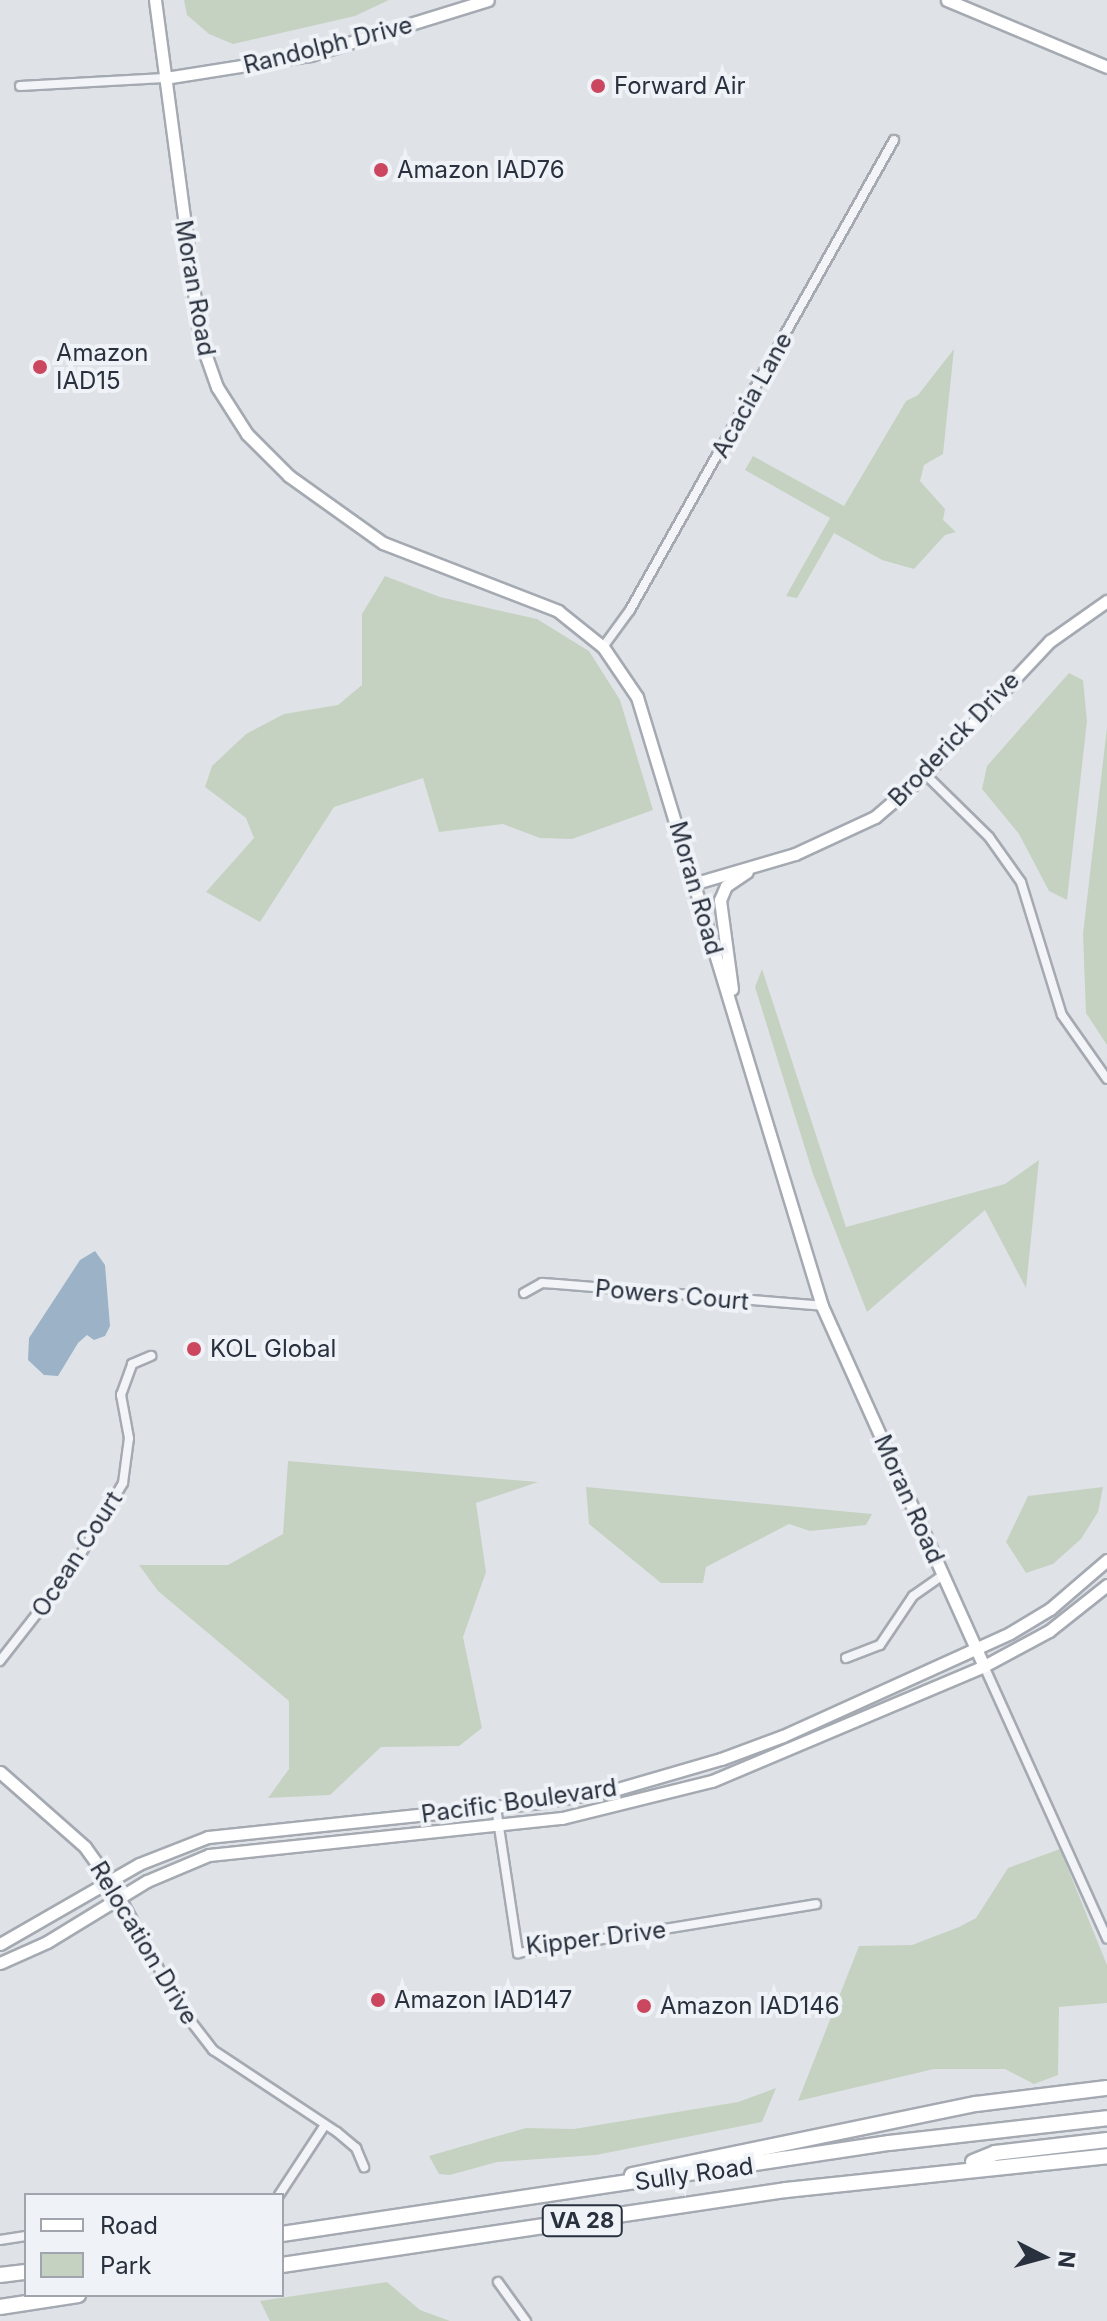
<!DOCTYPE html>
<html>
<head>
<meta charset="utf-8">
<style>
	body { margin:0 }
	#map { position:relative; width:1107px; height:2321px; overflow:hidden; background:#dfe3e8; font-family:Inter,sans-serif }
	div>[style] { position:absolute }
	.green>* { inset:0; background:#c6d2c1 }
	.water>* { inset:0; background:#9bb2c7 }
	.roads { filter:drop-shadow(2px 0 #a5aab2) drop-shadow(-2px 0 #a5aab2) drop-shadow(0 2px #a5aab2) drop-shadow(0 -2px #a5aab2) }
	.street>* { height:8px; margin:-4px; padding:0 4px; transform-origin:4px; border-radius:4px; background:#f2f4f7 }
	.secondary>* { height:11px; margin:-5.5px; padding:0 5.5px; transform-origin:5.5px; border-radius:5.5px; background:#fff }
	.highway>* { height:14px; margin:-7px; padding:0 7px; transform-origin:7px; border-radius:7px; background:#fff }
	.dots>* { width:22px; height:22px; translate:-50% -50%; box-sizing:border-box; border:4px solid #eff2f6; border-radius:50% }
	span { translate:-50% -50%; white-space:nowrap; text-align:center; line-height:1.15; -webkit-text-stroke:8px #eff2f6; paint-order:stroke }
	.shield-label span { padding:2px 6px; background:#eff2f6; border:2px solid; border-radius:6px; -webkit-text-stroke-width:0 }
	.shield-label { font-size:22px; color:#29313f; font-weight:700 }
	.street-label { font-size:24px; color:#29313f }
	.poi-label { font-size:24px; color:#29313f }
	.left { translate:0 -50%; text-align:left }
	.legend { position:absolute; left:24px; top:2193px; width:260px; height:104px; box-sizing:border-box; background:#eff2f6; border:2px solid #a0a5ad; margin:0; padding:10px 14px; list-style:none; font-size:24px; color:#29313f }
	.legend li { display:flex; align-items:center; gap:16px; height:40px }
	.legend b { width:40px; border:2px solid #a0a5ad }
	.north { position:absolute; left:1003px; top:2217px; width:80px; height:80px; -webkit-text-stroke:6px #eff2f6; paint-order:stroke; rotate:96deg; font-size:22px; font-weight:700; line-height:32px; text-align:center; color:#29313f }
	.north::after { content:''; display:block; margin:auto; width:28px; height:36px; background:#29313f; clip-path:polygon(50% 0,100% 100%,50% 72%,0 100%) }
</style>
</head>
<body>
<div id="map">
	<div class="green">
		<i style="clip-path:polygon(184px 0,389px 0,355px 16px,233px 44px,209px 34px,187px 15px)"></i>
		<i style="clip-path:polygon(954px 349px,943px 454px,924px 465px,920px 481px,945px 509px,943px 520px,956px 532px,945px 535px,914px 569px,882px 560px,834px 533px,797px 598px,786px 596px,830px 518px,745px 470px,753px 456px,844px 506px,906px 401px,918px 395px)"></i>
		<i style="clip-path:polygon(385px 576px,440px 597px,537px 619px,589px 651px,620px 700px,653px 810px,572px 839px,540px 838px,503px 824px,439px 832px,423px 778px,334px 807px,260px 922px,206px 892px,254px 838px,246px 818px,205px 787px,212px 766px,246px 734px,284px 714px,338px 705px,362px 685px,362px 614px)"></i>
		<i style="clip-path:polygon(1069px 673px,1083px 680px,1087px 721px,1067px 900px,1049px 891px,1019px 834px,982px 789px,987px 766px)"></i>
		<i style="clip-path:polygon(1107px 727px,1107px 1045px,1086px 1013px,1083px 934px)"></i>
		<i style="clip-path:polygon(762px 969px,846px 1227px,1005px 1184px,1039px 1160px,1026px 1288px,985px 1210px,867px 1312px,813px 1174px,755px 987px)"></i>
		<i style="clip-path:polygon(288px 1461px,538px 1482px,476px 1503px,486px 1572px,463px 1637px,482px 1728px,459px 1746px,381px 1747px,330px 1795px,268px 1798px,289px 1769px,289px 1701px,158px 1591px,139px 1565px,228px 1565px,283px 1534px)"></i>
		<i style="clip-path:polygon(586px 1487px,872px 1514px,866px 1525px,810px 1531px,789px 1524px,706px 1567px,703px 1583px,661px 1583px,589px 1524px)"></i>
		<i style="clip-path:polygon(1103px 1487px,1098px 1512px,1081px 1539px,1053px 1564px,1026px 1573px,1006px 1542px,1028px 1496px)"></i>
		<i style="clip-path:polygon(1060px 1849px,1107px 1965px,1107px 2003px,1059px 2007px,1058px 2075px,1034px 2084px,1005px 2069px,934px 2069px,798px 2101px,859px 1946px,912px 1945px,959px 1927px,976px 1918px,1008px 1868px)"></i>
		<i style="clip-path:polygon(776px 2088px,762px 2122px,596px 2155px,497px 2162px,450px 2175px,439px 2174px,429px 2156px,526px 2128px,574px 2129px,738px 2102px)"></i>
		<i style="clip-path:polygon(387px 2282px,420px 2310px,450px 2321px,270px 2321px,260px 2301px)"></i>
	</div>
	<div class="water">
		<i style="clip-path:polygon(95px 1251px,105px 1265px,110px 1326px,105px 1336px,94px 1340px,87px 1335px,78px 1343px,58px 1376px,44px 1375px,28px 1360px,29px 1338px,80px 1260px)"></i>
	</div>
	<div class="roads">
		<div class="street">
			<i style="left:20px;top:86px;width:145px;rotate:-3.2deg"></i>
			<i style="left:603px;top:647px;width:46px;rotate:-53.9deg"></i>
			<i style="left:630px;top:610px;width:539px;rotate:-60.68deg"></i>
			<i style="left:925px;top:774px;width:90px;rotate:44.5deg"></i>
			<i style="left:989px;top:837px;width:55px;rotate:54.6deg"></i>
			<i style="left:1021px;top:882px;width:139px;rotate:72.9deg"></i>
			<i style="left:1062px;top:1015px;width:78px;rotate:54.9deg"></i>
			<i style="left:524px;top:1293px;width:21px;rotate:-29deg"></i>
			<i style="left:542px;top:1283px;width:15px;rotate:4deg"></i>
			<i style="left:557px;top:1284px;width:266px;rotate:4.7deg"></i>
			<i style="left:846px;top:1658px;width:36px;rotate:-21deg"></i>
			<i style="left:880px;top:1645px;width:59px;rotate:-56deg"></i>
			<i style="left:913px;top:1596px;width:37px;rotate:-35deg"></i>
			<i style="left:0;top:1661px;width:117px;rotate:-52deg"></i>
			<i style="left:72px;top:1569px;width:100px;rotate:-59.3deg"></i>
			<i style="left:123px;top:1483px;width:45px;rotate:-82.4deg"></i>
			<i style="left:129px;top:1438px;width:44px;rotate:-100.5deg"></i>
			<i style="left:121px;top:1395px;width:33px;rotate:-70deg"></i>
			<i style="left:132px;top:1364px;width:21px;rotate:-23deg"></i>
			<i style="left:984px;top:1666px;width:299px;rotate:65.7deg"></i>
			<i style="left:496px;top:1807px;width:148px;rotate:81.4deg"></i>
			<i style="left:518px;top:1953px;width:302px;rotate:-9.3deg"></i>
			<i style="left:120px;top:1896px;width:125px;rotate:61.8deg"></i>
			<i style="left:179px;top:2006px;width:56px;rotate:52.3deg"></i>
			<i style="left:213px;top:2050px;width:149px;rotate:33.5deg"></i>
			<i style="left:337px;top:2132px;width:25px;rotate:40deg"></i>
			<i style="left:356px;top:2148px;width:21px;rotate:67deg"></i>
			<i style="left:279px;top:2195px;width:84px;rotate:-56.7deg"></i>
			<i style="left:0;top:2240px;width:26px;rotate:-9deg"></i>
			<i style="left:498px;top:2282px;width:48px;rotate:54.3deg"></i>
		</div>
		<div class="secondary">
			<i style="left:155px;top:0;width:342px;rotate:82.4deg"></i>
			<i style="left:200px;top:339px;width:51px;rotate:70.5deg"></i>
			<i style="left:217px;top:387px;width:56px;rotate:57.4deg"></i>
			<i style="left:247px;top:434px;width:59px;rotate:45deg"></i>
			<i style="left:289px;top:476px;width:115px;rotate:35.5deg"></i>
			<i style="left:383px;top:543px;width:188px;rotate:21.2deg"></i>
			<i style="left:558px;top:611px;width:58px;rotate:38.7deg"></i>
			<i style="left:603px;top:647px;width:60px;rotate:55.8deg"></i>
			<i style="left:637px;top:697px;width:636px;rotate:73.1deg"></i>
			<i style="left:822px;top:1306px;width:395px;rotate:65.8deg"></i>
			<i style="left:947px;top:0;width:173px;rotate:22.7deg"></i>
			<i style="left:165px;top:78px;width:147px;rotate:-9deg"></i>
			<i style="left:310px;top:55px;width:186px;rotate:-17.2deg"></i>
			<i style="left:696px;top:883px;width:103px;rotate:-16.3deg"></i>
			<i style="left:795px;top:854px;width:88px;rotate:-24.8deg"></i>
			<i style="left:875px;top:817px;width:66px;rotate:-40.7deg"></i>
			<i style="left:925px;top:774px;width:183px;rotate:-46.8deg"></i>
			<i style="left:1050px;top:641px;width:70px;rotate:-35.1deg"></i>
			<i style="left:732px;top:989px;width:90px;rotate:-97.7deg"></i>
			<i style="left:720px;top:900px;width:15px;rotate:-67deg"></i>
			<i style="left:726px;top:886px;width:25px;rotate:-34deg"></i>
			<i style="left:0;top:1772px;width:113px;rotate:41.4deg"></i>
			<i style="left:85px;top:1847px;width:60px;rotate:54.5deg"></i>
			<i style="left:0;top:1944px;width:160px;rotate:-29.9deg"></i>
			<i style="left:139px;top:1864px;width:74px;rotate:-21.4deg"></i>
			<i style="left:208px;top:1837px;width:333px;rotate:-6deg"></i>
			<i style="left:539px;top:1802px;width:76px;rotate:-9.1deg"></i>
			<i style="left:614px;top:1790px;width:111px;rotate:-16.2deg"></i>
			<i style="left:721px;top:1759px;width:66px;rotate:-20.4deg"></i>
			<i style="left:783px;top:1736px;width:249px;rotate:-24.4deg"></i>
			<i style="left:1010px;top:1633px;width:47px;rotate:-31deg"></i>
			<i style="left:1050px;top:1609px;width:75px;rotate:-40.7deg"></i>
			<i style="left:0;top:1963px;width:51px;rotate:-24.1deg"></i>
			<i style="left:47px;top:1942px;width:117px;rotate:-31.4deg"></i>
			<i style="left:147px;top:1881px;width:67px;rotate:-22.8deg"></i>
			<i style="left:209px;top:1855px;width:355px;rotate:-6deg"></i>
			<i style="left:562px;top:1818px;width:154px;rotate:-13.9deg"></i>
			<i style="left:712px;top:1781px;width:295px;rotate:-22.9deg"></i>
			<i style="left:984px;top:1666px;width:74px;rotate:-28.3deg"></i>
			<i style="left:1049px;top:1631px;width:74px;rotate:-38.4deg"></i>
		</div>
		<div class="highway">
			<i style="left:973px;top:2162px;width:24px;rotate:-22deg"></i>
			<i style="left:995px;top:2153px;width:113px;rotate:-6.6deg"></i>
			<i style="left:632px;top:2175px;width:351px;rotate:-11.7deg"></i>
			<i style="left:976px;top:2104px;width:132px;rotate:-7deg"></i>
			<i style="left:282px;top:2234px;width:614px;rotate:-8.53deg"></i>
			<i style="left:889px;top:2143px;width:219px;rotate:-6.5deg"></i>
			<i style="left:282px;top:2265px;width:510px;rotate:-8.46deg"></i>
			<i style="left:786px;top:2190px;width:323px;rotate:-6deg"></i>
			<i style="left:0;top:2275px;width:26px;rotate:-7deg"></i>
			<i style="left:0;top:2307px;width:79px;rotate:-8.7deg"></i>
		</div>
	</div>
	<div class="dots">
		<i style="left:598px;top:86px;background:#ca475f"></i>
		<i style="left:381px;top:170px;background:#ca475f"></i>
		<i style="left:40px;top:367px;background:#ca475f"></i>
		<i style="left:194px;top:1349px;background:#ca475f"></i>
		<i style="left:378px;top:2000px;background:#ca475f"></i>
		<i style="left:644px;top:2006px;background:#ca475f"></i>
	</div>
	<div class="shield-label">
		<span style="left:582px;top:2221px">VA 28</span>
	</div>
	<div class="street-label">
		<span style="left:328px;top:45px;rotate:-14deg">Randolph Drive</span>
		<span style="left:195px;top:288px;rotate:80deg">Moran Road</span>
		<span style="left:752px;top:395px;rotate:-61deg">Acacia Lane</span>
		<span style="left:954px;top:739px;rotate:-46deg">Broderick Drive</span>
		<span style="left:696px;top:888px;rotate:74deg">Moran Road</span>
		<span style="left:672px;top:1295px;rotate:5deg">Powers Court</span>
		<span style="left:909px;top:1499px;rotate:66deg">Moran Road</span>
		<span style="left:77px;top:1554px;rotate:-57deg">Ocean Court</span>
		<span style="left:519px;top:1801px;rotate:-8deg">Pacific Boulevard</span>
		<span style="left:596px;top:1938px;rotate:-7deg">Kipper Drive</span>
		<span style="left:144px;top:1943px;rotate:59deg">Relocation Drive</span>
		<span style="left:694px;top:2174px;rotate:-8deg">Sully Road</span>
	</div>
	<div class="poi-label">
		<span class="left" style="left:614px;top:86px">Forward Air</span>
		<span class="left" style="left:397px;top:170px">Amazon IAD76</span>
		<span class="left" style="left:56px;top:367px">Amazon<br>IAD15</span>
		<span class="left" style="left:210px;top:1349px">KOL Global</span>
		<span class="left" style="left:394px;top:2000px">Amazon IAD147</span>
		<span class="left" style="left:660px;top:2006px">Amazon IAD146</span>
	</div>
	<ul class="legend">
	<li><b style="height:10px;background:#fff"></b>Road</li>
	<li><b style="height:22px;background:#c6d2c1"></b>Park</li>
	</ul>
	<div class="north">N</div>
</div>
</body>
</html>
